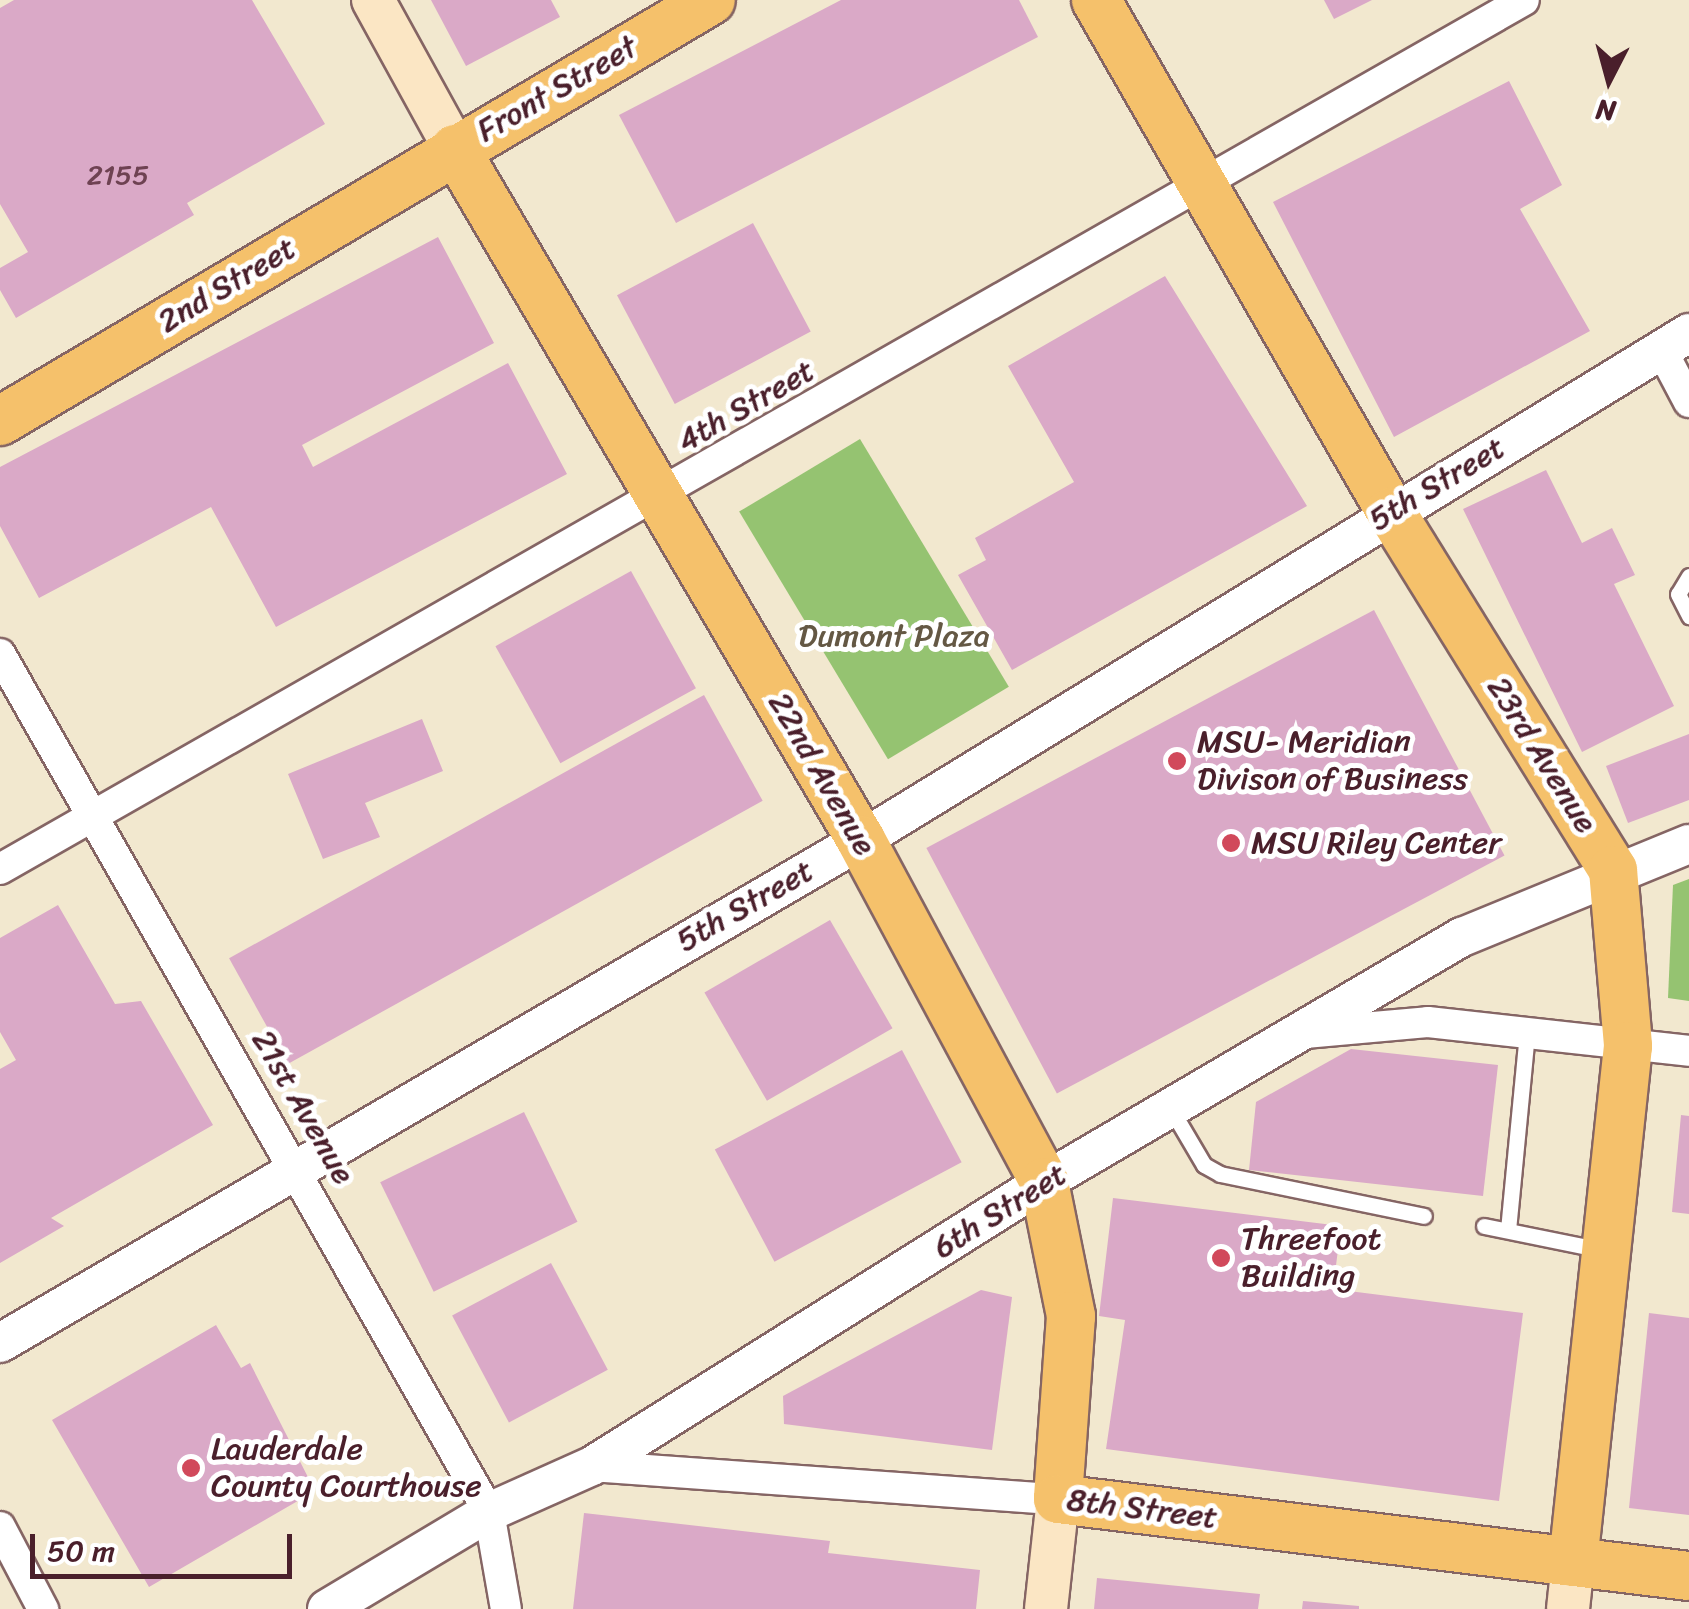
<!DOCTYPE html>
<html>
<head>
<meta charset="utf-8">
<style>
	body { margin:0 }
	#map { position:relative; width:1689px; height:1609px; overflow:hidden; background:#f2e8cf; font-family:Sriracha,sans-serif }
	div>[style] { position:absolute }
	.green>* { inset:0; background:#95c371; transform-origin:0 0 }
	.building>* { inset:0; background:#daa9c7; transform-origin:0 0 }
	.roads { filter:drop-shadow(2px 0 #856564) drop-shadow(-2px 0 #856564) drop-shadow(0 2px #856564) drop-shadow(0 -2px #856564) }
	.service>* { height:15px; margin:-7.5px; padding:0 7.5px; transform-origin:7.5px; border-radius:7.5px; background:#fff }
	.minor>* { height:30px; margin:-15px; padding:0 15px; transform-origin:15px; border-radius:15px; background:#fff }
	.tertiary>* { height:38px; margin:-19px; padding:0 19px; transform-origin:19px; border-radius:19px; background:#fff }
	.secondary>* { height:42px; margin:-21px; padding:0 21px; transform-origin:21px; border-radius:21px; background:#fbe6c4 }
	.primary>* { height:48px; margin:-24px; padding:0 24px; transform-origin:24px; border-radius:24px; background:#f5c16b }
	.dots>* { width:28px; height:28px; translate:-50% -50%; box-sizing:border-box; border:5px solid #fff; border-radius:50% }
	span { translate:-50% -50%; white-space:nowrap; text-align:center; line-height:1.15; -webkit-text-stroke:10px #fff; paint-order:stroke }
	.number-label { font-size:28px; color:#6e4252 }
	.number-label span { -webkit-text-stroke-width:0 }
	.street-label { font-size:32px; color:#4a1f2b }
	.park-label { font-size:32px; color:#645844 }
	.poi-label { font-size:32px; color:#4a1f2b }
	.left { translate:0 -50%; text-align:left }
	.north { position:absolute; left:1559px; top:30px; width:100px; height:100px; -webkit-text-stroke:8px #fff; paint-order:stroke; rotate:186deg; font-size:28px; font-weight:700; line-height:40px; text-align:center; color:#4a1f2b }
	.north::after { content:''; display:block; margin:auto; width:35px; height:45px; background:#4a1f2b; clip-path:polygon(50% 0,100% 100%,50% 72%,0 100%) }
	.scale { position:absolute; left:30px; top:1534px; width:262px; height:45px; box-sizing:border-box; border:5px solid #4a1f2b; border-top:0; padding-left:12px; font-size:30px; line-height:35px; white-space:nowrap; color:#4a1f2b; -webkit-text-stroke:8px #fff; paint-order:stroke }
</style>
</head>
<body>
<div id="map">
	<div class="green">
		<i style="left:860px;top:439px;width:289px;height:141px;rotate:59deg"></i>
		<i style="clip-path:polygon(1689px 879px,1689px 1001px,1668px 998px,1673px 885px)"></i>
	</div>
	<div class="building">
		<i style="clip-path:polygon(14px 0,252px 0,325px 124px,187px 203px,194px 215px,16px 318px,0 290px,0 268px,28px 252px,0 204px,0 8px)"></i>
		<i style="clip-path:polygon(431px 0,551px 0,560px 17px,466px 66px)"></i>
		<i style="clip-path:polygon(841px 0,1019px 0,1038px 37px,676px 223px,619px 115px)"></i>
		<i style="clip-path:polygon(1324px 0,1372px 0,1334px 19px)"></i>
		<i style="clip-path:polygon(1509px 81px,1562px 185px,1520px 209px,1590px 331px,1394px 437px,1273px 202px)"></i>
		<i style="left:753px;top:223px;width:123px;height:154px;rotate:62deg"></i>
		<i style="clip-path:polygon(438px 237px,494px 343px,302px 445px,313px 467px,508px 363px,567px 474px,276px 627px,211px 507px,39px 598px,0 526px,0 467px)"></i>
		<i style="clip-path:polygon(1165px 276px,1307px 506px,1012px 670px,958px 575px,986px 560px,975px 538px,1074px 482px,1008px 366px)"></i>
		<i style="clip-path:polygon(1546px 470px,1582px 543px,1612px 528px,1635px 575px,1614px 584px,1674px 706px,1582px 752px,1463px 509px)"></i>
		<i style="left:631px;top:571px;width:134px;height:155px;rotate:61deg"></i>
		<i style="left:1374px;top:610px;width:278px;height:507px;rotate:62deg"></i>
		<i style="left:704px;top:695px;width:121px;height:543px;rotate:61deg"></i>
		<i style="clip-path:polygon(422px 719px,443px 771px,365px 803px,380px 837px,323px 859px,288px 774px)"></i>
		<i style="clip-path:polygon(1689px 734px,1689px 800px,1628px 823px,1606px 766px)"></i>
		<i style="clip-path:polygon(58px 905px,115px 1004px,141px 1001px,213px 1125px,51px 1218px,64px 1226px,0 1263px,0 1069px,16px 1060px,0 1032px,0 938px)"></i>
		<i style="left:830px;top:920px;width:125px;height:145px;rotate:60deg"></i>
		<i style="clip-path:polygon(1351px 1049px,1498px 1065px,1483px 1196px,1249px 1170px,1256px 1102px)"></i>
		<i style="left:902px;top:1050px;width:127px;height:212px;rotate:62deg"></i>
		<i style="left:524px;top:1112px;width:122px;height:160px;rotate:64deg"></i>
		<i style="clip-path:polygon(1681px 1115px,1689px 1116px,1689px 1214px,1672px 1212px)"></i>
		<i style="clip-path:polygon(1113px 1198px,1341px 1226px,1333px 1289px,1523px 1313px,1499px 1501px,1106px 1449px,1125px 1320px,1099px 1316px)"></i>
		<i style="left:551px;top:1263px;width:121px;height:112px;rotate:62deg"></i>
		<i style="clip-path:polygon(981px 1290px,1012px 1297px,992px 1450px,784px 1424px,783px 1396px)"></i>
		<i style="clip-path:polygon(1649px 1313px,1689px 1318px,1689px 1515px,1629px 1508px)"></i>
		<i style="clip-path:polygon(216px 1325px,241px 1368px,250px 1363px,315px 1491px,149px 1587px,52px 1420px)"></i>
		<i style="clip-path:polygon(584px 1513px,830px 1541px,828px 1553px,980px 1570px,976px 1609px,573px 1609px)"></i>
		<i style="clip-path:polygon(1097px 1578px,1260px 1594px,1258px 1609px,1094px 1609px)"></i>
		<i style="clip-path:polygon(1303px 1601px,1359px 1606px,1359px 1609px,1302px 1609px)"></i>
	</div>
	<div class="roads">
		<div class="service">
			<i style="left:1689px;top:576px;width:21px;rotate:121deg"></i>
			<i style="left:1678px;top:594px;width:25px;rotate:63deg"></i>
			<i style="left:1171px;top:1109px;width:65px;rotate:59.5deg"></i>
			<i style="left:1204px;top:1165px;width:18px;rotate:29deg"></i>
			<i style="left:1220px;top:1174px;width:208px;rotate:11.6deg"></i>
			<i style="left:1484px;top:1226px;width:120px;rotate:11.5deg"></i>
			<i style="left:1508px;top:1230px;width:197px;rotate:-84.5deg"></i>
		</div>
		<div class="minor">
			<i style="left:1661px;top:349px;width:60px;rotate:62.2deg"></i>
			<i style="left:0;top:654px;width:988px;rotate:60.32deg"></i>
			<i style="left:489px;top:1512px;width:98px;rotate:80.1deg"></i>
			<i style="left:0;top:869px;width:1754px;rotate:-29.69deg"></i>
			<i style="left:1305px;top:1033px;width:123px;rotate:-5.1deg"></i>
			<i style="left:1428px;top:1022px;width:263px;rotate:6.3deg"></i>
			<i style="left:592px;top:1466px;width:467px;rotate:4.1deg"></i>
			<i style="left:0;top:1527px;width:93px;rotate:62.3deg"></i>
		</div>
		<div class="tertiary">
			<i style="left:0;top:1343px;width:997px;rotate:-30.29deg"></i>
			<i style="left:861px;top:840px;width:971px;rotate:-31.48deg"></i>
			<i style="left:327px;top:1609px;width:189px;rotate:-30.9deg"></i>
			<i style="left:489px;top:1512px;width:113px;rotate:-24.1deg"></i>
			<i style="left:592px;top:1466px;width:534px;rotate:-32.14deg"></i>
			<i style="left:1044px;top:1182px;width:485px;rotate:-30.4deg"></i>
			<i style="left:1462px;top:937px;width:245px;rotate:-22.3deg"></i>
		</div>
		<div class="secondary">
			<i style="left:373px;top:0;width:170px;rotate:61.2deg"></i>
			<i style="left:1046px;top:1609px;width:111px;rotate:-83.8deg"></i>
			<i style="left:1568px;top:1609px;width:47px;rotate:-83.9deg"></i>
		</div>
		<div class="primary">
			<i style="left:1096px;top:0;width:591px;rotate:60.05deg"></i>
			<i style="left:1391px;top:512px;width:421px;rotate:58.2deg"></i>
			<i style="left:1613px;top:870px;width:177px;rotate:85.1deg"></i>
			<i style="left:1628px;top:1046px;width:519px;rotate:96.08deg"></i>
			<i style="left:455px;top:149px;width:801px;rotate:59.56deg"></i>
			<i style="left:861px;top:840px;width:388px;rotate:61.8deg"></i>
			<i style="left:1044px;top:1182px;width:137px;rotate:78.6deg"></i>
			<i style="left:1071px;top:1316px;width:183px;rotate:94.1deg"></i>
			<i style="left:1058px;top:1499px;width:636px;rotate:6.96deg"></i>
			<i style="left:0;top:421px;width:826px;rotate:-30.63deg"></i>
		</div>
	</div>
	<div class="dots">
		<i style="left:1177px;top:761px;background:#d1495b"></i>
		<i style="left:1231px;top:843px;background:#d1495b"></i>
		<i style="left:1221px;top:1258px;background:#d1495b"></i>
		<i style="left:191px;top:1468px;background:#d1495b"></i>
	</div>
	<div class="number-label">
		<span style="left:118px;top:175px">2155</span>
	</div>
	<div class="street-label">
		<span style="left:557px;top:89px;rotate:-30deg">Front Street</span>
		<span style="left:227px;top:285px;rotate:-31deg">2nd Street</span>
		<span style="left:746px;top:406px;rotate:-30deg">4th Street</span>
		<span style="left:1437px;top:484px;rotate:-31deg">5th Street</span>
		<span style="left:1542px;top:755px;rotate:58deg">23rd Avenue</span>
		<span style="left:822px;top:774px;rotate:60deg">22nd Avenue</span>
		<span style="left:745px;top:906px;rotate:-30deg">5th Street</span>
		<span style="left:303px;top:1107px;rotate:60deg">21st Avenue</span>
		<span style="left:1000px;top:1211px;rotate:-32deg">6th Street</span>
		<span style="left:1142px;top:1509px;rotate:7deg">8th Street</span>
	</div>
	<div class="park-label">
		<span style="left:894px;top:636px">Dumont Plaza</span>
	</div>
	<div class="poi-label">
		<span class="left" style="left:1197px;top:761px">MSU- Meridian<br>Divison of Business</span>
		<span class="left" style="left:1251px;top:843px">MSU Riley Center</span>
		<span class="left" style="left:1241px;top:1258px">Threefoot<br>Building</span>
		<span class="left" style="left:211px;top:1468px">Lauderdale<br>County Courthouse</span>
	</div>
	<div class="north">N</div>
	<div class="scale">50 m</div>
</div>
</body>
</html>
